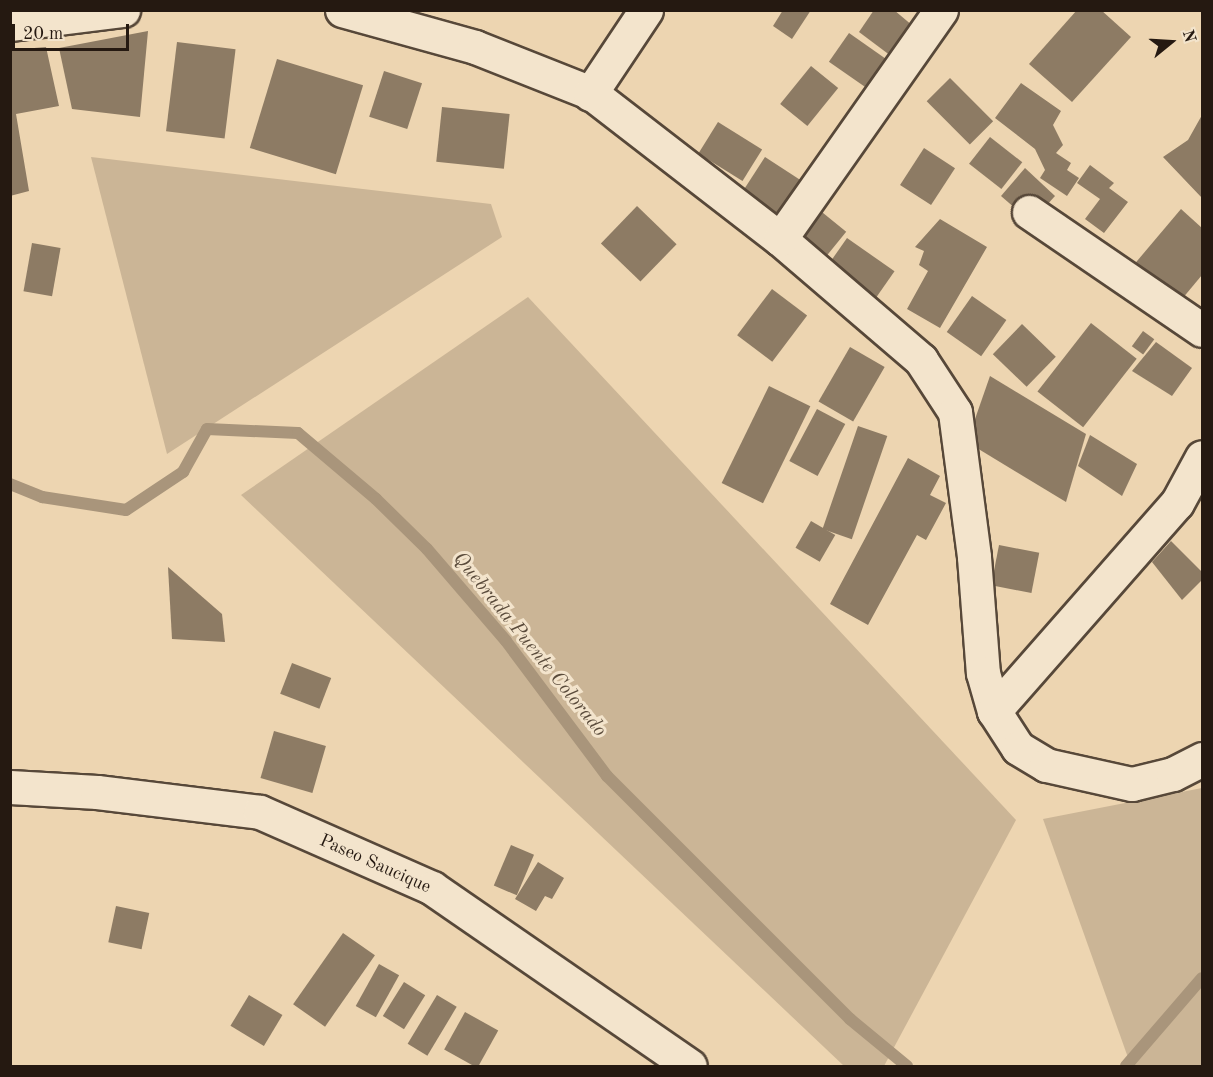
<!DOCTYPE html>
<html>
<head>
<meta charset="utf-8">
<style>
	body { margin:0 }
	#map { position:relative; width:1213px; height:1077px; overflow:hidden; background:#edd5b1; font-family:"Old Standard TT",serif }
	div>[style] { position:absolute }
	.green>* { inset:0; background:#cbb596 }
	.stream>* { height:12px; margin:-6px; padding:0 6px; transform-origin:6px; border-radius:6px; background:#a9957b }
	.building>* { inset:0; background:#8d7b64; transform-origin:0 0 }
	.roads { filter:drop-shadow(2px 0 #574839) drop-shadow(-2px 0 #574839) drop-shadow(0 2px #574839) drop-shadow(0 -2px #574839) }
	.minor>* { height:33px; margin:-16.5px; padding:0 16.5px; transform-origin:16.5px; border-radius:16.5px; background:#f3e4cc }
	span { translate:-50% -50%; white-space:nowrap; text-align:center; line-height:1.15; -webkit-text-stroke:6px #f3e4cc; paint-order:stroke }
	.street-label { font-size:18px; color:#251911 }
	.water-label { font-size:20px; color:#5a4b3b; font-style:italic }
	.frame { position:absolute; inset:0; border:12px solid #251911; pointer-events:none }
	.north { position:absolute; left:1141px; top:12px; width:60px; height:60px; -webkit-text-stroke:4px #f3e4cc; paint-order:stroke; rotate:72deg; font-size:16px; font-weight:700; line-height:24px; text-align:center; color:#251911 }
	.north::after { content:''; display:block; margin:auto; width:21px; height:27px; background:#251911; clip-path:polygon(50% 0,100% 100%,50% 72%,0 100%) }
	.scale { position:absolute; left:12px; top:24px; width:117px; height:27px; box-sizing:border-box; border:3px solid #251911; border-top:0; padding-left:8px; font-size:18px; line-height:21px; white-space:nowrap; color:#251911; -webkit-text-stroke:4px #f3e4cc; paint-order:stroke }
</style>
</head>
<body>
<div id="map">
	<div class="green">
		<i style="clip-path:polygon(91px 157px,491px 204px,502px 237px,167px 454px)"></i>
		<i style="clip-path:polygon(528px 297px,1016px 820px,884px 1066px,844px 1066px,241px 495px)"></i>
		<i style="clip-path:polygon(1202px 788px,1202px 1066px,1131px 1066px,1043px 819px)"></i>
	</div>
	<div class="stream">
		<i style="left:10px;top:484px;width:35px;rotate:22deg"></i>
		<i style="left:42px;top:497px;width:85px;rotate:8.8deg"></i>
		<i style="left:126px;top:510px;width:69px;rotate:-33.7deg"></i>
		<i style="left:183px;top:472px;width:49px;rotate:-60.8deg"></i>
		<i style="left:207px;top:429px;width:91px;rotate:2.5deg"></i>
		<i style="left:298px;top:433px;width:102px;rotate:40.2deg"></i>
		<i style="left:376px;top:499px;width:71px;rotate:44.4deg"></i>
		<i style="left:427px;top:549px;width:121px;rotate:49.3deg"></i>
		<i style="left:506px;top:641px;width:169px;rotate:53.2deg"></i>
		<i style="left:607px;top:776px;width:344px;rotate:45deg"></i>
		<i style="left:850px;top:1019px;width:74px;rotate:39.5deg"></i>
		<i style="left:1126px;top:1066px;width:116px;rotate:-49.2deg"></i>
	</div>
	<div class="building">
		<i style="clip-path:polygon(783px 10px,811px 10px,792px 39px,773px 26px)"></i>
		<i style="clip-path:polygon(874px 10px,894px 10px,913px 26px,891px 56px,859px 32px)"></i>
		<i style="clip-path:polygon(1077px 10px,1101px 10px,1131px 37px,1072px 102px,1029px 64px)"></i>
		<i style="clip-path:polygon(148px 31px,140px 117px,72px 109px,59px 48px)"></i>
		<i style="left:849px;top:33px;width:50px;height:35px;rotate:35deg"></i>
		<i style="left:177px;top:42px;width:59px;height:90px;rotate:7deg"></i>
		<i style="clip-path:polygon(46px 47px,59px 106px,16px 114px,29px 191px,10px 196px,10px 50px)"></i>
		<i style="left:277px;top:59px;width:90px;height:93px;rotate:17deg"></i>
		<i style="left:811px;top:66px;width:35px;height:49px;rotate:39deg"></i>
		<i style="left:384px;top:71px;width:40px;height:48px;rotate:18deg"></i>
		<i style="left:950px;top:78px;width:61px;height:33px;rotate:45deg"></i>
		<i style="clip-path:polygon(1021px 83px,1061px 111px,1053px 125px,1063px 145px,1056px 153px,1071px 163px,1067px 170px,1079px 178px,1067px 196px,1040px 178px,1045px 170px,1035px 149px,995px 118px)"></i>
		<i style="left:442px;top:107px;width:68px;height:55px;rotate:6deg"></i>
		<i style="clip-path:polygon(1202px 115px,1202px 198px,1163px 157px,1188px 140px)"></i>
		<i style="left:718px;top:122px;width:52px;height:37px;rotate:32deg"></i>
		<i style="left:990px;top:137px;width:41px;height:34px;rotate:38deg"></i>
		<i style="left:924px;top:148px;width:37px;height:44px;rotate:33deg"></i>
		<i style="left:765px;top:157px;width:44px;height:44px;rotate:33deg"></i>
		<i style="clip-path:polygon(1090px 165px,1114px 183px,1109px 188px,1128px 202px,1104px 233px,1085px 219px,1100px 199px,1077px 183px)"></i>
		<i style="clip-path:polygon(1025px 168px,1055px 196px,1037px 216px,1016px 209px,1001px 196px)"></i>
		<i style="left:812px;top:204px;width:44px;height:34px;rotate:39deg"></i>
		<i style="left:637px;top:206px;width:55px;height:52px;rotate:44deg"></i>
		<i style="clip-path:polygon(1181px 209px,1202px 228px,1202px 275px,1177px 305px,1132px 267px)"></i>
		<i style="clip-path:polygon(940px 219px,987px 247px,940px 328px,907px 309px,928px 271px,919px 265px,924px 251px,915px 247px)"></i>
		<i style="left:847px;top:238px;width:58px;height:35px;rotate:35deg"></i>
		<i style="left:32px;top:243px;width:29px;height:49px;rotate:10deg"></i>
		<i style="left:772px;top:289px;width:44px;height:58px;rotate:37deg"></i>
		<i style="left:972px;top:296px;width:42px;height:44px;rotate:35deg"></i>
		<i style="left:1091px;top:323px;width:58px;height:87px;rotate:38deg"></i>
		<i style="left:1022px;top:324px;width:47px;height:42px;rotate:44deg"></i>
		<i style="left:1143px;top:331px;width:14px;height:19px;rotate:36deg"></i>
		<i style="clip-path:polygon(1156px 342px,1192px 368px,1172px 396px,1132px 371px)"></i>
		<i style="left:850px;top:347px;width:40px;height:63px;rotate:30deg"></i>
		<i style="clip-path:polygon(990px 376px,1086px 434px,1066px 502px,967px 442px)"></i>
		<i style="left:769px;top:386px;width:46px;height:108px;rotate:26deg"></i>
		<i style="left:817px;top:409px;width:32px;height:59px;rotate:28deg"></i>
		<i style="left:858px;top:426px;width:31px;height:109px;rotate:19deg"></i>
		<i style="clip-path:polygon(1090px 435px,1137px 464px,1122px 496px,1078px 466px)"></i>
		<i style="clip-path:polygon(908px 458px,940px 476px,930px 495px,946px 503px,926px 540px,917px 535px,868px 625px,830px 604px)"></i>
		<i style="left:811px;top:521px;width:28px;height:31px;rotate:30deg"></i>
		<i style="clip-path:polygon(1171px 541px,1202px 572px,1202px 580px,1182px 600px,1152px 562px)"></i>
		<i style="left:999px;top:545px;width:41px;height:41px;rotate:11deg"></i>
		<i style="clip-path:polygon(168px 567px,222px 614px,225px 642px,172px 639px)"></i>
		<i style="left:292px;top:663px;width:42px;height:33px;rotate:21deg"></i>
		<i style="left:274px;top:731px;width:54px;height:49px;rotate:16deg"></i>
		<i style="left:511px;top:845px;width:25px;height:44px;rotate:23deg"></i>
		<i style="clip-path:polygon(538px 862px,564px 878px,552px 899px,545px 896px,536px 911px,515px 899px)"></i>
		<i style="left:116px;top:906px;width:34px;height:37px;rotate:12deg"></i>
		<i style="left:343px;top:933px;width:39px;height:87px;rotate:35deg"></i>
		<i style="left:379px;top:964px;width:23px;height:48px;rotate:29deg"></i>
		<i style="left:404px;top:982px;width:25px;height:40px;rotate:32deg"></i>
		<i style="left:249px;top:995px;width:39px;height:36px;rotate:31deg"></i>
		<i style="left:437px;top:995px;width:23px;height:57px;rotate:31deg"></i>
		<i style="left:465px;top:1012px;width:38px;height:43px;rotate:29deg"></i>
	</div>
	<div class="roads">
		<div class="minor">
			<i style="left:342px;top:10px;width:138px;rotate:15.5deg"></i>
			<i style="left:475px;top:47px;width:125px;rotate:21.6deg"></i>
			<i style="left:591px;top:93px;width:239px;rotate:37.7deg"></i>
			<i style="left:780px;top:239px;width:186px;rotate:40.6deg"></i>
			<i style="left:921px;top:360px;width:62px;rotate:56.8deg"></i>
			<i style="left:955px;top:412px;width:146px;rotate:82.5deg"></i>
			<i style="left:974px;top:557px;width:116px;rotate:85.6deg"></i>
			<i style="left:983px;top:673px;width:40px;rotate:74deg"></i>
			<i style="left:994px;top:711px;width:44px;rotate:57deg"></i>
			<i style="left:1018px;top:748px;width:33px;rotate:31deg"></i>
			<i style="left:1046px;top:765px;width:88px;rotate:12.5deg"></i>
			<i style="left:1132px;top:784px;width:42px;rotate:-13.7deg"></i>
			<i style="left:1173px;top:774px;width:33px;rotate:-27deg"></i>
			<i style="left:10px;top:24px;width:114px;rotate:-7.1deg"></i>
			<i style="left:590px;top:94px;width:101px;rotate:-56.3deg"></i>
			<i style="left:1029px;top:212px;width:209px;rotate:34.3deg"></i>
			<i style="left:780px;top:239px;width:280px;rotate:-54.9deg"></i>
			<i style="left:994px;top:711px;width:277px;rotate:-48.7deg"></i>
			<i style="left:1177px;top:503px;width:52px;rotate:-61.5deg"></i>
			<i style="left:10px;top:787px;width:87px;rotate:3.3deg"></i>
			<i style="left:97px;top:792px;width:164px;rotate:7deg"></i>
			<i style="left:260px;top:812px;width:188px;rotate:23.8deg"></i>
			<i style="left:432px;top:888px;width:313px;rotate:34.6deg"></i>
		</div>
	</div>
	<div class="street-label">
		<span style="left:375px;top:864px;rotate:24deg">Paseo Saucique</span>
	</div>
	<div class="water-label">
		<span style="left:529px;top:645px;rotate:51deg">Quebrada Puente Colorado</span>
	</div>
	<div class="frame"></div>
	<div class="north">N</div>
	<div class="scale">20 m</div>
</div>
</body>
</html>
